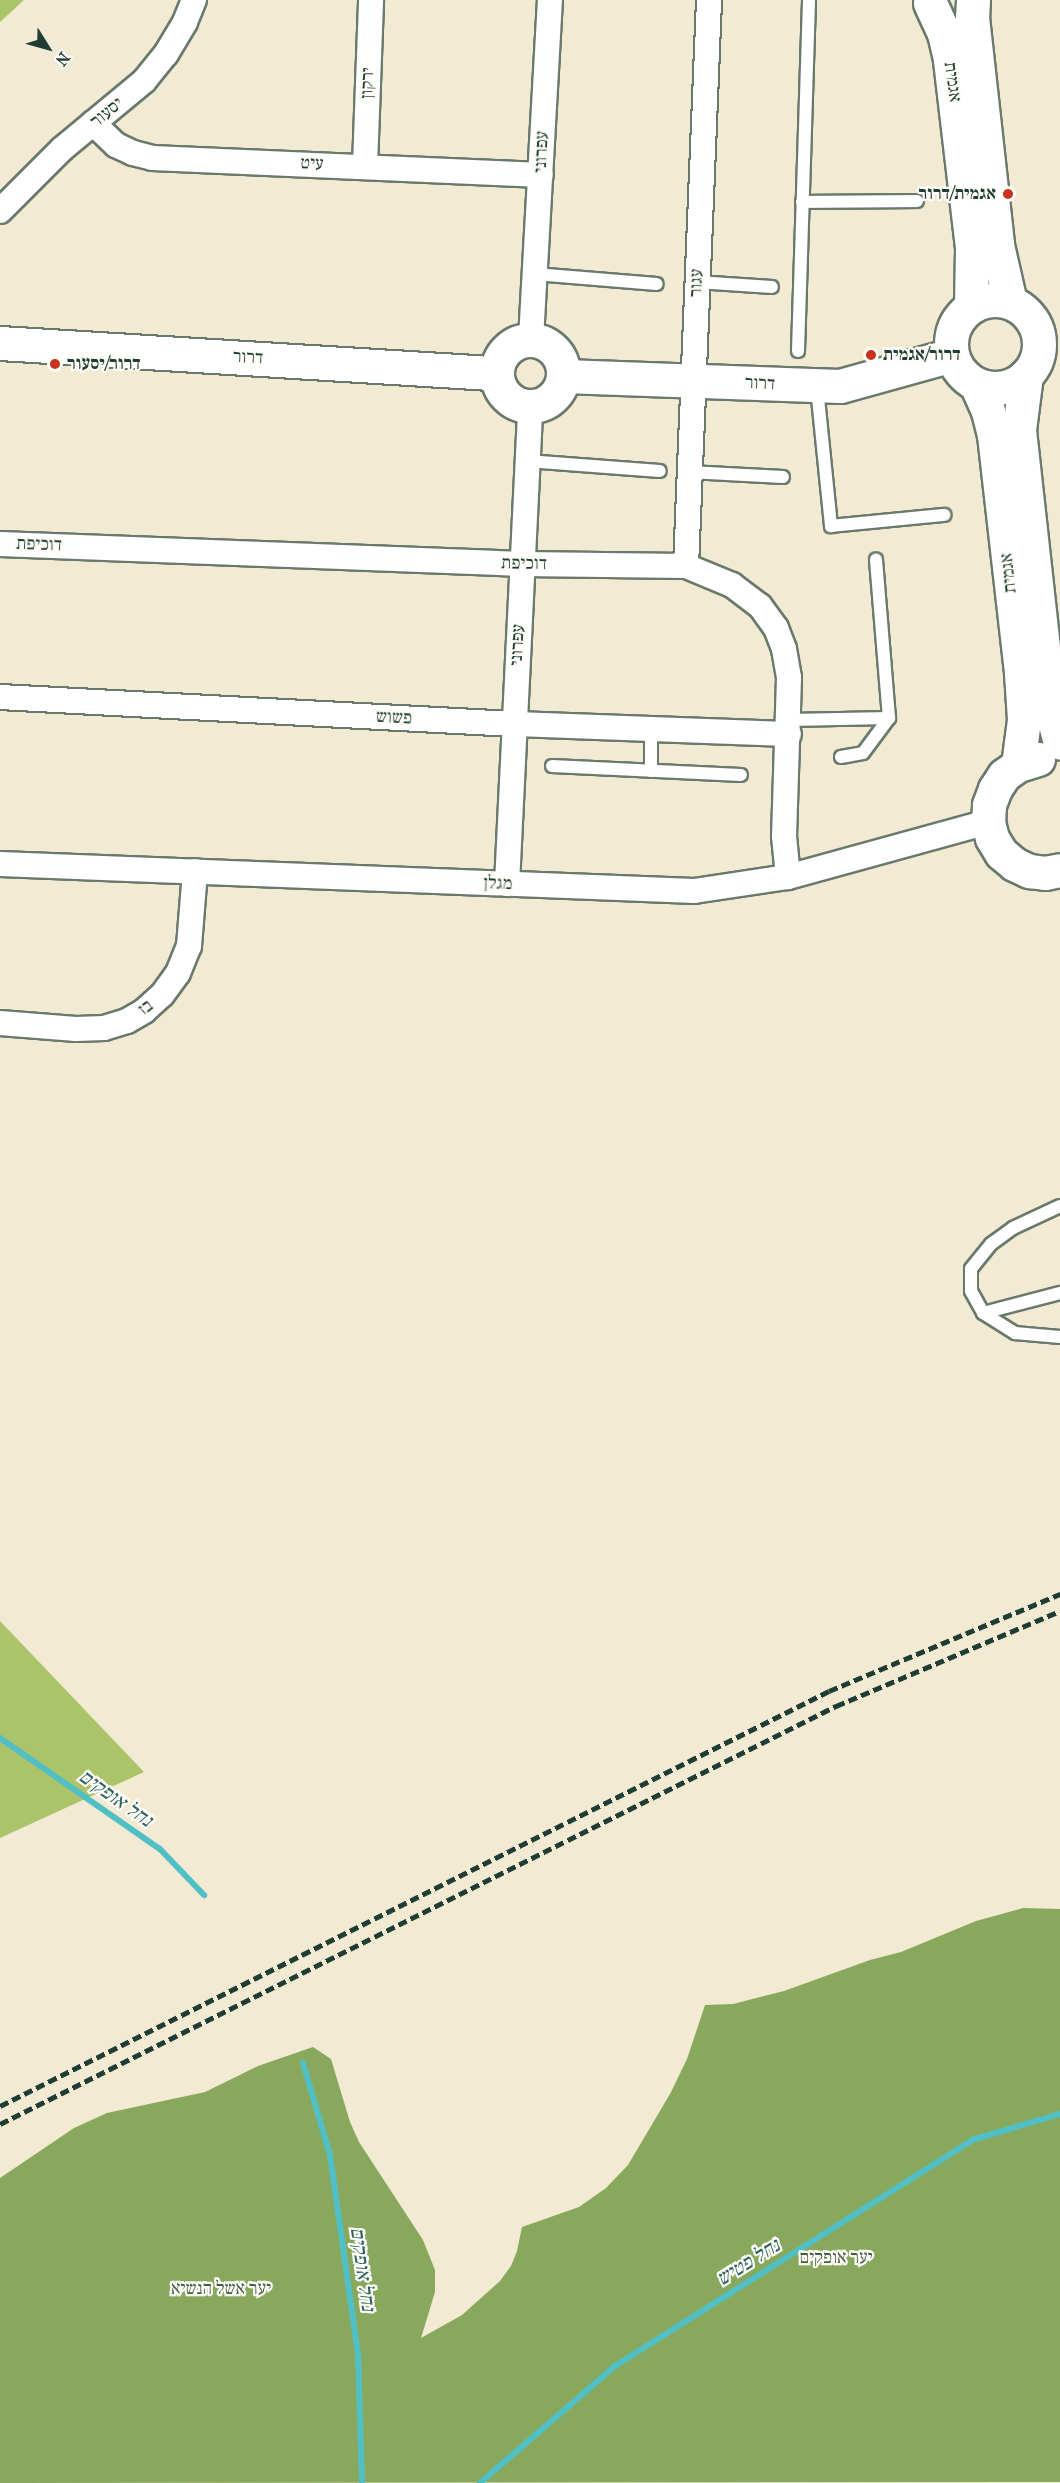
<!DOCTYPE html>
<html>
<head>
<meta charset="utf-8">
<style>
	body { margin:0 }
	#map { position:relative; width:1060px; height:2483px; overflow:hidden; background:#f3ead3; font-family:"IM FELL French Canon","Frank Ruhl Libre",serif }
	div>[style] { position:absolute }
	.green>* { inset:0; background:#abc369 }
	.forest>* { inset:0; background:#88a95d }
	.stream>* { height:6px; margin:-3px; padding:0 3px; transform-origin:3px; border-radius:3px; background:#51c0c6 }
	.roads { filter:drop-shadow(2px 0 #697a6c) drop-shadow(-2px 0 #697a6c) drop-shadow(0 2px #697a6c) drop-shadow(0 -2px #697a6c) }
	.lane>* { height:12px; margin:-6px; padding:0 6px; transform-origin:6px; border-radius:6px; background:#fff }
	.street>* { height:24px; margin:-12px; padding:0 12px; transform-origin:12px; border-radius:12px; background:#fff }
	.secondary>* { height:33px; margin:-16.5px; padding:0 16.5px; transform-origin:16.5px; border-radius:16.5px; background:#fff }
	.secondary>.ring { margin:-16.5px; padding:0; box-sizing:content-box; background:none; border:33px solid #fff; border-radius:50% }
	.rail>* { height:4.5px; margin-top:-2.25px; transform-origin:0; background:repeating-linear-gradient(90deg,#1f3d34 0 9px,transparent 0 13.5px) }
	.dots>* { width:16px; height:16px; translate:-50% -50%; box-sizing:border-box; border:3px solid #fdfcf7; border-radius:50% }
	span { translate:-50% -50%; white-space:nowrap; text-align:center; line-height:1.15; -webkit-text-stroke:4.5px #fdfcf7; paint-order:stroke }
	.street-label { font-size:18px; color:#1f3d34 }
	.poi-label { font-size:18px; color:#1f3d34; font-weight:700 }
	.right { translate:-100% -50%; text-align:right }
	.left { translate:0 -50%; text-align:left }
	.park-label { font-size:18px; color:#425e41 }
	.water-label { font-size:20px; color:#2e6460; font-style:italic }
	.north { position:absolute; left:18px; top:18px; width:60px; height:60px; -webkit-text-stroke:4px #fdfcf7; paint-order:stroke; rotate:127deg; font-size:16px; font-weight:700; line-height:24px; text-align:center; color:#1f3d34 }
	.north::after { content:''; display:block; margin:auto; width:21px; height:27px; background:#1f3d34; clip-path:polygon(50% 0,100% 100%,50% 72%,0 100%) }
</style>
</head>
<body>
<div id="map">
	<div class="green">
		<i style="clip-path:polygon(0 0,24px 0,0 22px)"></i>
		<i style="clip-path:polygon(0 1621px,144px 1772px,0 1838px)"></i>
	</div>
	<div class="forest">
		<i style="clip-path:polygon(1023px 1908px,1060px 1909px,1060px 2482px,0 2483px,0 2178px,74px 2128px,107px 2113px,205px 2092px,258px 2066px,313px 2047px,331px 2059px,350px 2122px,359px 2142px,423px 2240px,435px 2270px,435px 2292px,421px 2338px,462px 2315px,500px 2281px,511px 2266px,517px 2251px,522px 2227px,579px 2207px,606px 2188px,628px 2165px,670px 2094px,687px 2059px,705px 2005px,733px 2004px,784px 1991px,870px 1960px,901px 1952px,976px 1921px)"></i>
	</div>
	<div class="stream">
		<i style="left:0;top:1738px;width:195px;rotate:34.8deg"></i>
		<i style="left:160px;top:1849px;width:64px;rotate:46.3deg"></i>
		<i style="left:303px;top:2063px;width:96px;rotate:73.6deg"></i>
		<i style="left:330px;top:2155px;width:200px;rotate:82deg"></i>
		<i style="left:358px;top:2353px;width:130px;rotate:88.2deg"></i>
		<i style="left:480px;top:2483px;width:179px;rotate:-40.9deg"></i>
		<i style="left:615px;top:2366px;width:423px;rotate:-32.3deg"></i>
		<i style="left:972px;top:2140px;width:92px;rotate:-16.5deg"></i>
	</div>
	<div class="roads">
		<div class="lane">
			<i style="left:802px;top:202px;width:115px;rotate:-0.5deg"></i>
			<i style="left:535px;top:274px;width:122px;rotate:4.7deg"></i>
			<i style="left:697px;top:282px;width:75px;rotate:3.8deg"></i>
			<i style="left:798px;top:351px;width:351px;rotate:-88.2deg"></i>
			<i style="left:817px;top:388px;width:139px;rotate:84.2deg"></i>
			<i style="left:831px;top:526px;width:114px;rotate:-5.6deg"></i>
			<i style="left:527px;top:461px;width:133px;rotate:4.3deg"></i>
			<i style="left:689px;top:472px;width:94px;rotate:3deg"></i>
			<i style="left:789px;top:720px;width:100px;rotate:-1.1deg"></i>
			<i style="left:841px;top:757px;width:22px;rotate:-10deg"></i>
			<i style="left:863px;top:753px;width:44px;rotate:-53.4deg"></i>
			<i style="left:889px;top:718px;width:159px;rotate:-94.7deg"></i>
			<i style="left:552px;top:766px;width:189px;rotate:2.7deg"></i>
			<i style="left:651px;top:771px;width:42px;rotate:-90deg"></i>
			<i style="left:1060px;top:1206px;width:52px;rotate:154.9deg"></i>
			<i style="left:1013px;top:1228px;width:27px;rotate:144deg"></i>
			<i style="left:991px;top:1244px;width:32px;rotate:129deg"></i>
			<i style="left:971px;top:1269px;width:22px;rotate:90deg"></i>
			<i style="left:971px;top:1291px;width:25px;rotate:61deg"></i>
			<i style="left:983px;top:1313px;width:38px;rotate:32deg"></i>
			<i style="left:1015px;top:1333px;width:45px;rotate:5.1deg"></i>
			<i style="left:983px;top:1313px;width:80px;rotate:-14.6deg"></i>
		</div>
		<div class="street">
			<i style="left:93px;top:123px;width:32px;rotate:44deg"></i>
			<i style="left:116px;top:145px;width:19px;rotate:25deg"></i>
			<i style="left:133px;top:153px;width:21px;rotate:14deg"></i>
			<i style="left:153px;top:158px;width:388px;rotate:2.5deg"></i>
			<i style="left:365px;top:166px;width:166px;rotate:-87.9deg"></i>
			<i style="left:0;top:211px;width:88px;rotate:-45deg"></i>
			<i style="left:62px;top:149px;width:107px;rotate:-39.7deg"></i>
			<i style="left:144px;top:81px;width:35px;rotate:-51deg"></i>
			<i style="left:166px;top:54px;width:37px;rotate:-59deg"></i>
			<i style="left:185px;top:22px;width:24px;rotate:-68deg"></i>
			<i style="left:531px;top:339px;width:340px;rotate:-86.8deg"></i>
			<i style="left:0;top:544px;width:522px;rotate:2.19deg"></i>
			<i style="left:522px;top:564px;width:164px;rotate:0.7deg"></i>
			<i style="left:686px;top:566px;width:50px;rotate:22.4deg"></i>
			<i style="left:732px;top:585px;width:35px;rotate:37deg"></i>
			<i style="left:760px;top:606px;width:27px;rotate:54deg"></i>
			<i style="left:776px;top:628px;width:22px;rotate:69deg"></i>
			<i style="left:784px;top:649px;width:29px;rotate:80deg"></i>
			<i style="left:789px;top:678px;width:158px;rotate:91.8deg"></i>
			<i style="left:784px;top:836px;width:41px;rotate:84.4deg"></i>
			<i style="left:686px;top:566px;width:566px;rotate:-87.67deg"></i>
			<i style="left:0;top:697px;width:515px;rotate:3.01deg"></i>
			<i style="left:514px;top:724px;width:275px;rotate:2.1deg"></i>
			<i style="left:0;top:864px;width:695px;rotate:2.23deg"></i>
			<i style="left:694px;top:891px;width:95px;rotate:-8.5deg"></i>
			<i style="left:788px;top:877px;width:207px;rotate:-15.4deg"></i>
			<i style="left:507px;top:884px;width:478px;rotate:-87.2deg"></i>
			<i style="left:0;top:1023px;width:76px;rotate:4.5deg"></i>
			<i style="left:76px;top:1029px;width:28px;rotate:-2deg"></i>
			<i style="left:104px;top:1028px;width:24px;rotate:-17deg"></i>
			<i style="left:127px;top:1021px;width:20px;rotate:-30deg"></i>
			<i style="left:144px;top:1011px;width:24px;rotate:-42deg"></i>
			<i style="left:162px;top:995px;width:27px;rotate:-54deg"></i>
			<i style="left:178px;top:973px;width:29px;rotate:-68deg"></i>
			<i style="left:189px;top:946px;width:75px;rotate:-85.4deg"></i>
		</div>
		<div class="secondary">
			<i style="left:973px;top:0;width:17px;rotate:93deg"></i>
			<i style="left:972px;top:17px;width:229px;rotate:83.7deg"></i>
			<i style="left:997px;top:245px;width:58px;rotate:77.2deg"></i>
			<i style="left:930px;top:3px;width:33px;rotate:65deg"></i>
			<i style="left:944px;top:33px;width:28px;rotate:77deg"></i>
			<i style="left:950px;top:60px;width:189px;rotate:83.3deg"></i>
			<i style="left:972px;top:248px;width:59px;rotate:91deg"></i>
			<i class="ring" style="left:951px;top:300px;width:55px;height:55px"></i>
			<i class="ring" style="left:497px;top:340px;width:33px;height:33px"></i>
			<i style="left:0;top:343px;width:497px;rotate:3.5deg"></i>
			<i style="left:1026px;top:375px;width:55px;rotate:97.3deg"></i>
			<i style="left:1019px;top:430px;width:273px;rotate:83.7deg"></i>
			<i style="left:1049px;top:701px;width:43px;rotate:75.3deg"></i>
			<i style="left:564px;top:376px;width:276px;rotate:2.1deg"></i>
			<i style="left:840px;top:386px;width:116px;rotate:-15.5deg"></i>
			<i style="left:976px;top:384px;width:30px;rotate:66deg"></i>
			<i style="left:988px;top:411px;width:25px;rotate:76deg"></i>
			<i style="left:994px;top:435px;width:240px;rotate:83.5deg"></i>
			<i style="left:1021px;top:673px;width:47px;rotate:86.3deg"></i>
			<i style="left:1024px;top:720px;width:45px;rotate:97.6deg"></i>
			<i style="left:1038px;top:759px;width:21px;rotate:163deg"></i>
			<i style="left:1018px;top:765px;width:17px;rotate:144deg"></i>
			<i style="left:1004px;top:775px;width:17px;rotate:123deg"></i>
			<i style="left:995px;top:789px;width:17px;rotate:111deg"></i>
			<i style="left:989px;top:805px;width:17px;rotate:93deg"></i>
			<i style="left:988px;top:822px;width:16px;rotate:76deg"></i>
			<i style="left:992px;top:838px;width:17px;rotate:59deg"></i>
			<i style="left:1001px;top:853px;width:17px;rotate:40deg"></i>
			<i style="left:1014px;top:864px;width:17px;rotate:25deg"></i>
			<i style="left:1029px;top:871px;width:16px;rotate:7deg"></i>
			<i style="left:1045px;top:873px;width:15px;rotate:-11deg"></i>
		</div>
	</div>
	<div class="rail">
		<i style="left:0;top:2106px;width:927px;rotate:-26.59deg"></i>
		<i style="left:829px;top:1691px;width:251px;rotate:-22.8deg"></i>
		<i style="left:0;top:2124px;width:935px;rotate:-26.57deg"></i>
		<i style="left:836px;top:1706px;width:243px;rotate:-23deg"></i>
	</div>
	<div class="dots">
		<i style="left:1008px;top:194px;background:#c8321e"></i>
		<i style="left:871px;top:355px;background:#c8321e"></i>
		<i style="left:55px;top:364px;background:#c8321e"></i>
	</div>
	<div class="street-label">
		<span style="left:952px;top:82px;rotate:82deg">אגמית</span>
		<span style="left:368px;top:83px;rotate:-88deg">ירקון</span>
		<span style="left:107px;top:113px;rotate:-39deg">יסעור</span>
		<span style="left:542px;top:152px;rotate:-87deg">עפרוני</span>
		<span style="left:312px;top:164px;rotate:2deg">עיט</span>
		<span style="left:697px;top:283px;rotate:-87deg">עגור</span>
		<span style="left:248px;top:358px;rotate:3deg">דרור</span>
		<span style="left:760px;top:384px;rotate:3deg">דרור</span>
		<span style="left:39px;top:545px;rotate:2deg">דוכיפת</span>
		<span style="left:524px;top:564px;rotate:1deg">דוכיפת</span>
		<span style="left:1009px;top:573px;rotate:-96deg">אגמית</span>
		<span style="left:518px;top:645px;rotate:-87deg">עפרוני</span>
		<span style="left:394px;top:718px;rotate:3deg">פשוש</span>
		<span style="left:498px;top:884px;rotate:2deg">מגלן</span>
		<span style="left:146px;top:1008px;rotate:-37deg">בז</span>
	</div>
	<div class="poi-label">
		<span class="right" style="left:996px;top:194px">אגמית/דרור</span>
		<span class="left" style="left:883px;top:355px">דרור/אגמית</span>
		<span class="left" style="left:67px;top:364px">דרור/יסעור</span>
	</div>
	<div class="park-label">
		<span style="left:836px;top:2258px">יער אופקים</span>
		<span style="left:221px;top:2289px">יער אשל הנשיא</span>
	</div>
	<div class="water-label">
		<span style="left:116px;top:1798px;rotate:35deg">נחל אופקים</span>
		<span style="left:748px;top:2262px;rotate:-32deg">נחל פטיש</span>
		<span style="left:363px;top:2269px;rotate:82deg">נחל אופקים</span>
	</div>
	<div class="north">N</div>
</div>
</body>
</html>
